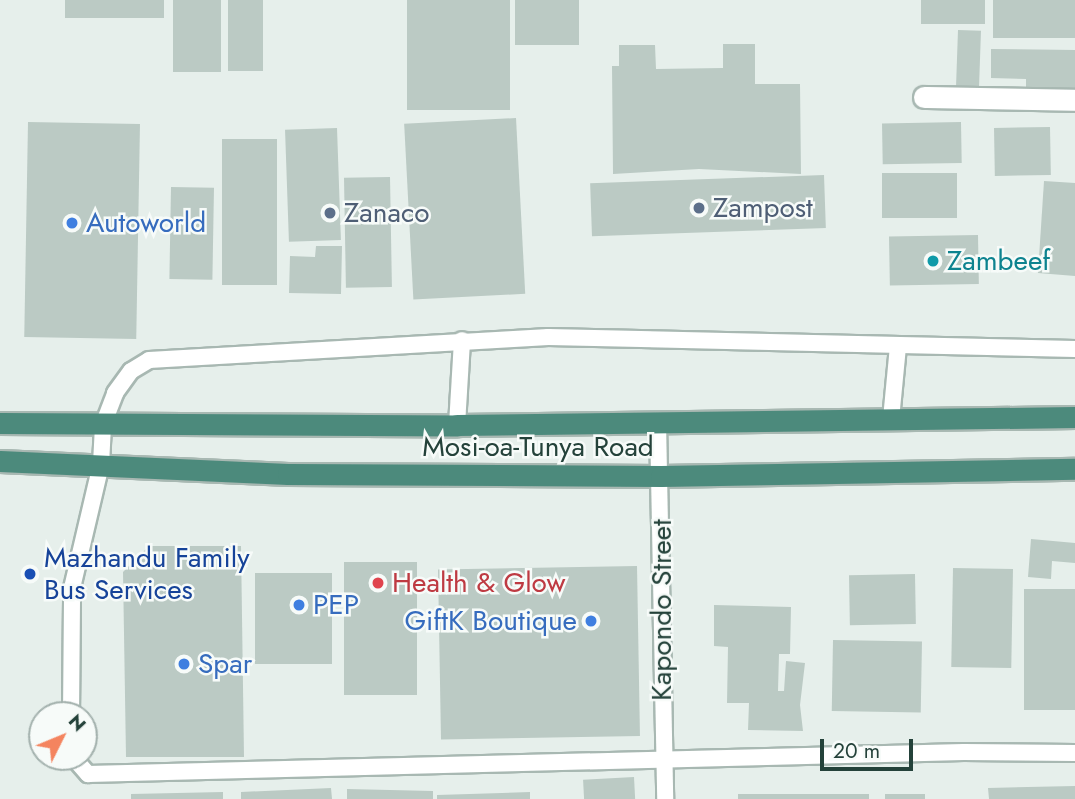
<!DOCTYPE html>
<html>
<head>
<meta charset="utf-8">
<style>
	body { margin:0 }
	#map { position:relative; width:1075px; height:799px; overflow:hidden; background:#e6efeb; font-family:Jost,sans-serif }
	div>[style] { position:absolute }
	.building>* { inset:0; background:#bbcac4; transform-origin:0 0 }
	.roads { filter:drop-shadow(2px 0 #a8b8b2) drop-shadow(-2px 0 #a8b8b2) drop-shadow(0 2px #a8b8b2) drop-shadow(0 -2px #a8b8b2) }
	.service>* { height:16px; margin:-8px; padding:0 8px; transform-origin:8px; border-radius:8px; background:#fff }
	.minor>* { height:21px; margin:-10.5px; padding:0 10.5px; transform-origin:10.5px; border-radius:10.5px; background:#fff }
	.trunk>* { height:21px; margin:-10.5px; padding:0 10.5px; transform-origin:10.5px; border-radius:10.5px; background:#4c8a7c }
	.dots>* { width:19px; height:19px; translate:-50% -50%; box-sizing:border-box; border:4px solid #f7fbf9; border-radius:50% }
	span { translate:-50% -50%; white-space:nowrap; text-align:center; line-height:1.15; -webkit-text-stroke:5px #f7fbf9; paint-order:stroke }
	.service-label { font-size:28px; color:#4e5e75 }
	.left { translate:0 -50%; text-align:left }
	.shop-label { font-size:28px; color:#366cbe }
	.right { translate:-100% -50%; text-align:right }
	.culture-label { font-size:28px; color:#0d838f }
	.street-label { font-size:28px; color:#24423a }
	.transit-label { font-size:28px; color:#164399 }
	.health-label { font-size:28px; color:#be3a42 }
	.north { position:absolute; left:28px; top:701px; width:70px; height:70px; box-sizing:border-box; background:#f7fbf9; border:2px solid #a3b1ad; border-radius:50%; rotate:47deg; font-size:19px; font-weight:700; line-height:28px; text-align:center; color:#24423a }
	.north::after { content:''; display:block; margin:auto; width:24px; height:32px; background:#f4845f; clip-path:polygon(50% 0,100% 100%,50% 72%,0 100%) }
	.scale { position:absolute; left:820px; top:739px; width:93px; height:32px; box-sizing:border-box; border:4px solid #24423a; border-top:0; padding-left:9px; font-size:21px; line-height:24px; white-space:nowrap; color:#24423a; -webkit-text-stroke:5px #f7fbf9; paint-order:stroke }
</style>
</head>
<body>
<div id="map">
	<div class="building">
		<i style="left:65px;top:0;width:99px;height:18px"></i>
		<i style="left:173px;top:0;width:48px;height:72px"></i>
		<i style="left:228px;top:0;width:35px;height:71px"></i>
		<i style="left:407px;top:0;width:103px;height:110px"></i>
		<i style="left:515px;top:0;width:64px;height:45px"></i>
		<i style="left:921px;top:0;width:64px;height:24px"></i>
		<i style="left:993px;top:0;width:82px;height:38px"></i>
		<i style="left:958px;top:30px;width:23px;height:59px;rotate:2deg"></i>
		<i style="clip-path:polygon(723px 44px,755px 44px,755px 84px,800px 84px,801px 174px,699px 169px,613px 174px,612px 66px,619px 66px,619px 45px,655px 45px,656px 69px,723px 68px)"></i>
		<i style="clip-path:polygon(991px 49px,1075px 50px,1075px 89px,1026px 88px,1026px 79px,991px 78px)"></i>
		<i style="left:516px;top:118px;width:176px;height:112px;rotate:87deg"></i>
		<i style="left:28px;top:122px;width:112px;height:215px;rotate:1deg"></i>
		<i style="left:961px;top:122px;width:41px;height:79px;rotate:89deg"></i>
		<i style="left:1050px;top:127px;width:48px;height:56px;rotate:89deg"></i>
		<i style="left:337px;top:128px;width:112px;height:52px;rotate:88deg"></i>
		<i style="left:222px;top:139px;width:55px;height:146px"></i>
		<i style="left:882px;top:173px;width:75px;height:45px"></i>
		<i style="left:824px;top:175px;width:53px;height:234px;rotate:88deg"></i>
		<i style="left:390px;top:177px;width:110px;height:46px;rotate:89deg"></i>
		<i style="clip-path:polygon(1044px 181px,1075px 183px,1075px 276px,1038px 273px)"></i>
		<i style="left:171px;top:187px;width:43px;height:92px;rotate:1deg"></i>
		<i style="left:978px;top:235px;width:49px;height:89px;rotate:89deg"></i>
		<i style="clip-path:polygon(316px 246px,342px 246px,341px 294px,289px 293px,290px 256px,315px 257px)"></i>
		<i style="clip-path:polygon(1031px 539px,1075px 543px,1075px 563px,1052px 561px,1051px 579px,1028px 577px)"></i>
		<i style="clip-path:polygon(149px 546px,241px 546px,244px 757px,126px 757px,123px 572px)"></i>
		<i style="left:344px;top:562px;width:73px;height:133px"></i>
		<i style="left:637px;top:566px;width:170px;height:199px;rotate:89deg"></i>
		<i style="left:953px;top:568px;width:60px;height:99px;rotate:1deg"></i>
		<i style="left:255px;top:573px;width:77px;height:91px"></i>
		<i style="left:915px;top:574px;width:50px;height:66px;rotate:89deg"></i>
		<i style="left:1075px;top:589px;width:121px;height:51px;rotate:90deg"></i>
		<i style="clip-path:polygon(714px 605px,791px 607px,790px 654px,779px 654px,778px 691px,784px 691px,786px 661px,805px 663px,800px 705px,803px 731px,748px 730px,749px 703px,727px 703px,728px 647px,714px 646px)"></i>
		<i style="left:833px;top:640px;width:89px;height:71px;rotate:1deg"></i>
		<i style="left:634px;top:777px;width:22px;height:51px;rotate:87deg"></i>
		<i style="clip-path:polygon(1075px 786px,1075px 799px,989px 799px,988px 788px)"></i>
		<i style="clip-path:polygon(331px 788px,332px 799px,241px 799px,241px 792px)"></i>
		<i style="clip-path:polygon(347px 789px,433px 791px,433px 799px,347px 799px)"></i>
		<i style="clip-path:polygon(223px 792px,223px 799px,131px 799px,131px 794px)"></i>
		<i style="clip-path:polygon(530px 792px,530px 799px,437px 799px,437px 795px)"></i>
		<i style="left:738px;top:794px;width:131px;height:5px"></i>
		<i style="left:885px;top:794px;width:40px;height:5px"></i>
	</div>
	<div class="roads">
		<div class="service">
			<i style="left:891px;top:419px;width:73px;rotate:-84.5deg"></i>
			<i style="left:658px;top:422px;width:377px;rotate:88.9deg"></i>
			<i style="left:457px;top:425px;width:85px;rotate:-86.6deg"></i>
			<i style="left:71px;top:715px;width:127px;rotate:-89.5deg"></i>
			<i style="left:72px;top:588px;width:127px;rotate:-76.8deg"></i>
			<i style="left:101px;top:464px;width:39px;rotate:-87deg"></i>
			<i style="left:103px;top:425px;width:34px;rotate:-69deg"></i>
			<i style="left:115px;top:393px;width:27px;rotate:-54deg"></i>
			<i style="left:131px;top:371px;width:21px;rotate:-31deg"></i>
			<i style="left:149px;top:360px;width:400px;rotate:-3.3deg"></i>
			<i style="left:548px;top:337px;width:527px;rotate:1.3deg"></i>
			<i style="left:73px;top:757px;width:23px;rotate:49deg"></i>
			<i style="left:88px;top:774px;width:876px;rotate:-1.44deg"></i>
			<i style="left:964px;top:752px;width:111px;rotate:0.5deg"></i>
		</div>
		<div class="minor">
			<i style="left:924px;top:97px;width:151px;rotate:1.1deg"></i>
		</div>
		<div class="trunk">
			<i style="left:0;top:423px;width:457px;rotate:0.3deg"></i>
			<i style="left:457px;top:425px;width:618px;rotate:-0.74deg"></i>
			<i style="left:0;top:461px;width:288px;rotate:2.6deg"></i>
			<i style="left:288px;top:474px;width:373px;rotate:0.3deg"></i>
			<i style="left:661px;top:476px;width:414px;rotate:-1deg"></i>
		</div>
	</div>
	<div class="dots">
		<i style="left:699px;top:208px;background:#5c6f8a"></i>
		<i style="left:330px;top:213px;background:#5c6f8a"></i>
		<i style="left:72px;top:223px;background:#3f7fe0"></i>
		<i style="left:933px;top:261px;background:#0f9aa8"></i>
		<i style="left:30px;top:574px;background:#1a4fb4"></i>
		<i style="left:378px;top:583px;background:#e0444e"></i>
		<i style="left:299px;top:605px;background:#3f7fe0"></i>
		<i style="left:591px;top:621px;background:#3f7fe0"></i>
		<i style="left:184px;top:664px;background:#3f7fe0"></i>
	</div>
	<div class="service-label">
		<span class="left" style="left:713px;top:208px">Zampost</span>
		<span class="left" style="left:344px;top:213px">Zanaco</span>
	</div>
	<div class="shop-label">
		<span class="left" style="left:86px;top:223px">Autoworld</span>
		<span class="left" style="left:313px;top:605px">PEP</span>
		<span class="right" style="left:577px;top:621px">GiftK Boutique</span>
		<span class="left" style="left:198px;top:664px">Spar</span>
	</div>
	<div class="culture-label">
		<span class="left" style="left:947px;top:261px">Zambeef</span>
	</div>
	<div class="street-label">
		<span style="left:538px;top:447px">Mosi-oa-Tunya Road</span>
		<span style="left:662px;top:610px;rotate:-90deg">Kapondo Street</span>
	</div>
	<div class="transit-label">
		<span class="left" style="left:44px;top:574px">Mazhandu Family<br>Bus Services</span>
	</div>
	<div class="health-label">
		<span class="left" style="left:392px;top:583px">Health &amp; Glow</span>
	</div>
	<div class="north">N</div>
	<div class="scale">20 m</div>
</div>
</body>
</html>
